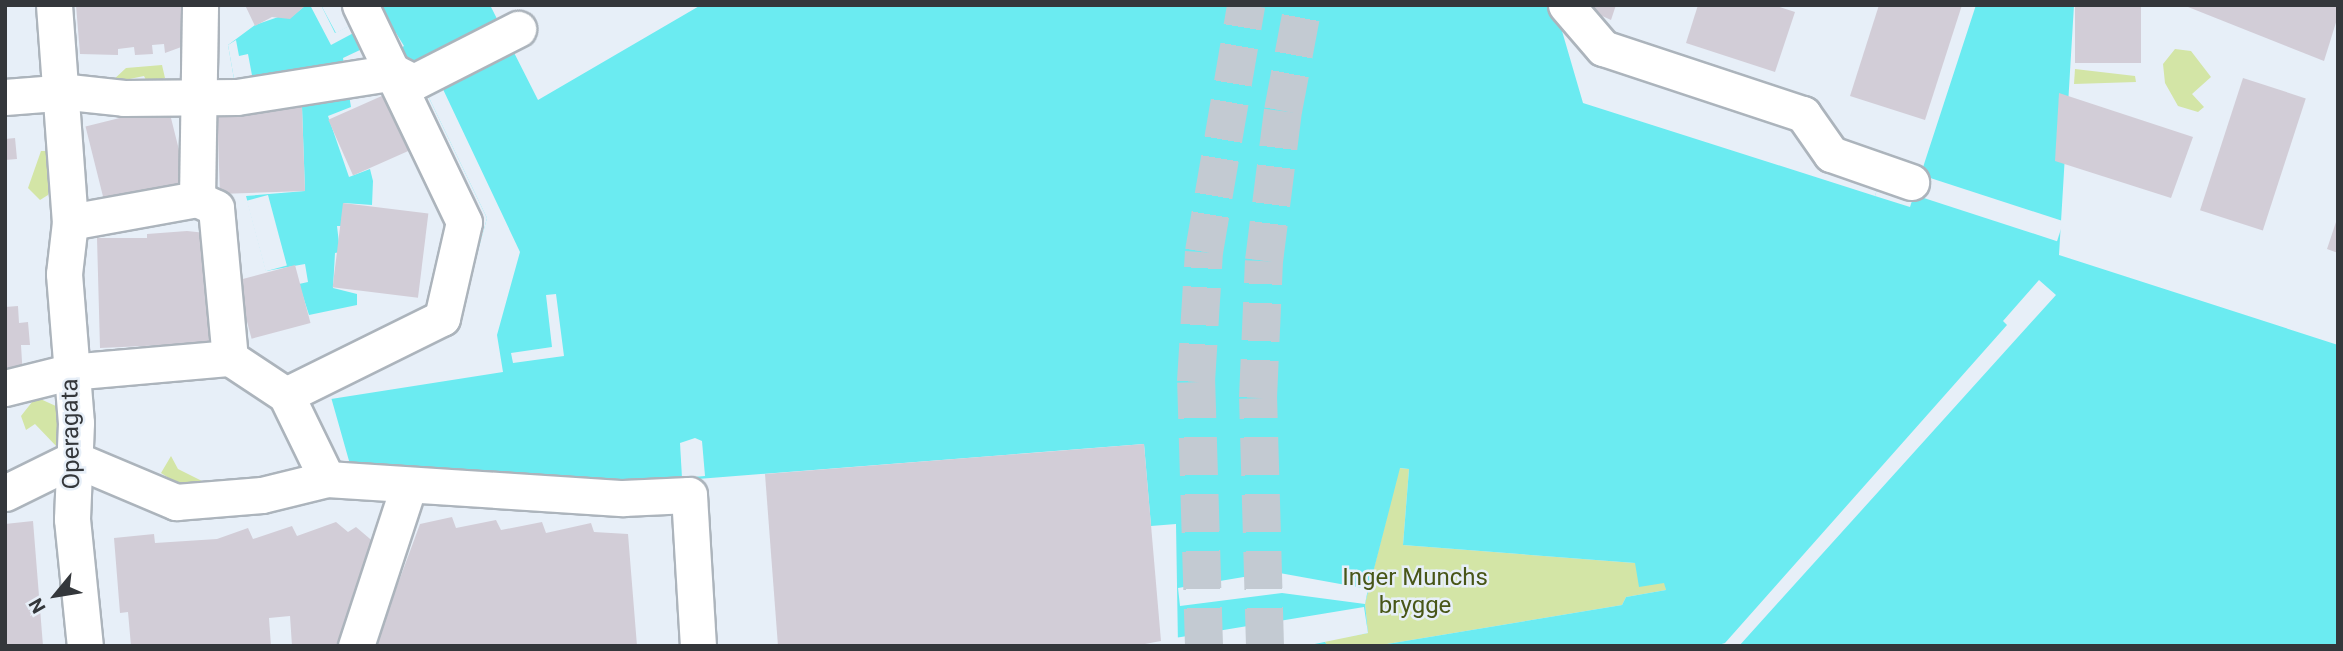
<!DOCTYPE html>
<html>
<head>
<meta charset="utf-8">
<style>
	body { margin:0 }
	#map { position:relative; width:2343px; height:651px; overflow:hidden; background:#e7eff8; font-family:Roboto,sans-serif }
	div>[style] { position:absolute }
	.green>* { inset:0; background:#d3e5a6 }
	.water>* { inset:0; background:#6bebf1 }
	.pier>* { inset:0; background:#e7eff8; transform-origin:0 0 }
	.building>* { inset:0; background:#d2cdd7; transform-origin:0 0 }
	.highway-tunnel>* { height:38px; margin-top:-19px; transform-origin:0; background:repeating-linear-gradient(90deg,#c3cad2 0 38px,transparent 0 57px) }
	.roads { filter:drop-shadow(2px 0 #acb4bc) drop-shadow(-2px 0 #acb4bc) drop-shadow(0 2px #acb4bc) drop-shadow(0 -2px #acb4bc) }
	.street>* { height:35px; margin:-17.5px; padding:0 17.5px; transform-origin:17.5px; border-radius:17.5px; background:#fff }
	span { translate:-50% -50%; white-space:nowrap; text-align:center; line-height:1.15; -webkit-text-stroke:5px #e7eff8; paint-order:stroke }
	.street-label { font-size:24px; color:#34373b }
	.park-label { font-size:24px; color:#485618 }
	.frame { position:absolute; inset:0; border:7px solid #34373b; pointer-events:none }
	.north { position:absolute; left:21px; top:560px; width:70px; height:70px; -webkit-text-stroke:5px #e7eff8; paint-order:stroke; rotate:240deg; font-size:19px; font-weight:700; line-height:28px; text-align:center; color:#34373b }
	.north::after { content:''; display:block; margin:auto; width:24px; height:32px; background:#34373b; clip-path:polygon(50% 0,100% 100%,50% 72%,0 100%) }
</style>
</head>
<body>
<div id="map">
	<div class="green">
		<i style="clip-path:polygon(2175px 49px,2191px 51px,2211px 77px,2192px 94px,2204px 107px,2198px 112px,2178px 106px,2165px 83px,2163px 64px)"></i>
		<i style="clip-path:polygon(162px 65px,165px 78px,148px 84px,144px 76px,110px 83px,126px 68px)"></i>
		<i style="clip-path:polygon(2075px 69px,2135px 76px,2136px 82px,2074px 84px)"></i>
		<i style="clip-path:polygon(41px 151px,47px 151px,51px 179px,48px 195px,40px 200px,28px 188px)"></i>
		<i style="clip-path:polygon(36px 397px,69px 412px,58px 448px,35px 424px,26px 430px,21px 416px)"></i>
		<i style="clip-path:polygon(171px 456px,178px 469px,206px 483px,192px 493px,161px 473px)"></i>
		<i style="clip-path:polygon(1399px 468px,1409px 469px,1403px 545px,1635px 563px,1665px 582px,1666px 590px,1626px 597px,1622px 605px,1375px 646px,1328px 646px,1324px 641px,1368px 633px,1365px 604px)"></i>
	</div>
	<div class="water">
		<i style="clip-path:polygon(306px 5px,321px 5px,336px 33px,357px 22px,372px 5px,490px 5px,538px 100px,701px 5px,1554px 5px,1565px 10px,1583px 54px,1795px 122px,1878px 186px,1875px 196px,1910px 207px,1976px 5px,2074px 5px,2059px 255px,2338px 345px,2338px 646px,1375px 646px,1622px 605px,1626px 597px,1666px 590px,1664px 583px,1639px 587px,1635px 563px,1403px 545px,1409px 469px,1400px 468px,1365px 604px,1368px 633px,1324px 641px,1328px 646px,1178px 646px,1176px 524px,1151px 526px,1144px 444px,622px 485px,353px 475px,327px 383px,458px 325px,487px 218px,417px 73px,398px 50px,404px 46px,396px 33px,343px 58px,351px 107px,328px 116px,349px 177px,370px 169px,373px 181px,372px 205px,344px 203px,342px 226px,337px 226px,340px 252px,335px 253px,333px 288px,357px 294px,357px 305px,309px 315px,299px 284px,308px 282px,305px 264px,266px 271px,246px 196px,305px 191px,302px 107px,239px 107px,228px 45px,255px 25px,287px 14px,290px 18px)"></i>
	</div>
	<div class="pier">
		<i style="clip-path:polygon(310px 5px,321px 5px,335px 33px,357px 22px,361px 29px,331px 45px)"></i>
		<i style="clip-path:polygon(1555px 7px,1565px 10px,1583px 54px,1795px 122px,1878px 186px,1875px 196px,1583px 103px)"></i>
		<i style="clip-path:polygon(236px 40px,239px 56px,248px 54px,254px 86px,239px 107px,228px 45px)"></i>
		<i style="clip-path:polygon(432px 66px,520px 252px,497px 335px,503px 372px,331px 399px,327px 383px,458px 325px,487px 218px,417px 73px)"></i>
		<i style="left:1918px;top:174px;width:153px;height:21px;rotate:18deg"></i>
		<i style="left:268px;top:195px;width:73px;height:22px;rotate:75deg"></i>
		<i style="clip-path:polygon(2039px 280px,2056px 295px,1739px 646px,1715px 646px,1725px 643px,2007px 325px,2003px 321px)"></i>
		<i style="clip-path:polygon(556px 294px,564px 356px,513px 363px,511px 353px,552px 347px,546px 295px)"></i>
		<i style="clip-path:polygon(695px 438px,702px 441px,705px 476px,682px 478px,680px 443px)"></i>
		<i style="clip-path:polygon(1274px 572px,1368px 589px,1365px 604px,1282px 593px,1180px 606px,1178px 588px)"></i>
		<i style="clip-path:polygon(1364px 607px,1368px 633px,1305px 646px,1175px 646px,1174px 638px,1181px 637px)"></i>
	</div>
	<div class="building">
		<i style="clip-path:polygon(76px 5px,185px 5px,184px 46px,165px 53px,164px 44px,152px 45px,153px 54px,135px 55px,134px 47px,118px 49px,118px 55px,80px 54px)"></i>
		<i style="clip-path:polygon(245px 5px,306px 5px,290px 19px,272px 17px,255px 26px)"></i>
		<i style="clip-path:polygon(1578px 5px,1616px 5px,1611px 20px)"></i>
		<i style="clip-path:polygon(1698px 5px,1773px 5px,1795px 12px,1775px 72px,1686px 43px)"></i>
		<i style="clip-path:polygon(1879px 5px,1962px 5px,1925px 120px,1850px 96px)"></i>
		<i style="left:2075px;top:5px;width:66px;height:58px"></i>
		<i style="clip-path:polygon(2183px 5px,2338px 5px,2338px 16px,2324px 61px)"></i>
		<i style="left:2243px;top:78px;width:66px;height:139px;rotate:18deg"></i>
		<i style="clip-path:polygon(2059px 93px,2193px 137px,2171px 198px,2055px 161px)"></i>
		<i style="left:384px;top:95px;width:61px;height:61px;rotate:66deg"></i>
		<i style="left:168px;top:106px;width:84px;height:85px;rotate:76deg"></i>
		<i style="clip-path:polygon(235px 107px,302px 107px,305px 191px,220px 194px,217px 110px)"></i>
		<i style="clip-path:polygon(15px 138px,17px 159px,5px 160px,5px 139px)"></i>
		<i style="left:343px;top:203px;width:86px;height:85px;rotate:7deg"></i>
		<i style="clip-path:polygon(2337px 219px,2338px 219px,2338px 253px,2327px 249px)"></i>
		<i style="clip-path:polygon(187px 231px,206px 233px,202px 246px,203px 266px,208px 265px,210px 343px,100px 348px,97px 238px,147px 238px,147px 234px)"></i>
		<i style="left:295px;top:265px;width:60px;height:61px;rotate:75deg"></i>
		<i style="clip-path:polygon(18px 306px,19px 323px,28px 322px,30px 345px,21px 345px,23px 378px,5px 380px,5px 307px)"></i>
		<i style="clip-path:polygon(1144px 444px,1161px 641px,1134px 646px,778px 646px,765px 474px)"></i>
		<i style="clip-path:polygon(452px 517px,456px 528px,496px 520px,501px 530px,542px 522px,546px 533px,591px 523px,594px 532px,628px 534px,637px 646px,375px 646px,420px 524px)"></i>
		<i style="clip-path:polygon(33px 521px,43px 646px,5px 646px,5px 524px)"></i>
		<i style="clip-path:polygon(336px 522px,348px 532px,356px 527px,376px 544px,339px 646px,292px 646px,290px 616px,269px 618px,271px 646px,131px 646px,128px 612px,120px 613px,114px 538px,154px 534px,155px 543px,217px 539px,248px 528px,253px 539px,292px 526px,297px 536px)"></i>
	</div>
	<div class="highway-tunnel">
		<i style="left:1204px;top:646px;width:264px;rotate:-91.7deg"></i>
		<i style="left:1196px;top:382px;width:130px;rotate:-86.5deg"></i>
		<i style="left:1204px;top:252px;width:251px;rotate:-80.3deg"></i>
		<i style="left:1265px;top:646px;width:248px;rotate:-91.6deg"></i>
		<i style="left:1258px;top:398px;width:137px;rotate:-87.5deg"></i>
		<i style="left:1264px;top:261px;width:151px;rotate:-82.8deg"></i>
		<i style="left:1283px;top:111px;width:108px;rotate:-79.3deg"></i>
	</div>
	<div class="roads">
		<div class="street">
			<i style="left:54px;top:5px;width:218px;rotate:85.8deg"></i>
			<i style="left:70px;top:222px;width:52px;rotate:96.6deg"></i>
			<i style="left:64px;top:274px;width:149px;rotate:85.4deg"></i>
			<i style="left:76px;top:423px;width:96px;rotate:92.4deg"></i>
			<i style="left:72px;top:519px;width:128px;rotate:84.2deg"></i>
			<i style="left:1566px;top:5px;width:57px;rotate:49.3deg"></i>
			<i style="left:1603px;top:48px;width:211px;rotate:18.3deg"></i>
			<i style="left:1803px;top:114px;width:49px;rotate:55deg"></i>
			<i style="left:1831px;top:154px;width:85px;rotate:19.3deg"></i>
			<i style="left:5px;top:97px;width:64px;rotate:-4.5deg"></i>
			<i style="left:69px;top:92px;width:55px;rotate:6.2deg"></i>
			<i style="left:124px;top:98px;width:113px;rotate:-0.5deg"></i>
			<i style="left:237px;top:97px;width:159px;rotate:-9deg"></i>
			<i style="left:394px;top:72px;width:22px;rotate:27deg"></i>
			<i style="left:414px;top:82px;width:117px;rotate:-27deg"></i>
			<i style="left:197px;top:199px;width:194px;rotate:-89.1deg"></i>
			<i style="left:70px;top:222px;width:129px;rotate:-10.3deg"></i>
			<i style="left:197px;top:199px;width:21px;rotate:25deg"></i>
			<i style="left:216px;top:208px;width:151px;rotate:84.7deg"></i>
			<i style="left:5px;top:388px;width:66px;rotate:-14deg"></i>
			<i style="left:69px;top:372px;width:162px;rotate:-5deg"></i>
			<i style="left:230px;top:358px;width:67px;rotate:33.5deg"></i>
			<i style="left:286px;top:395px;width:93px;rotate:64deg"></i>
			<i style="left:286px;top:395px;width:174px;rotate:-26.3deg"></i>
			<i style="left:442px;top:318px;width:98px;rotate:-77.1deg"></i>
			<i style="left:464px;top:222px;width:241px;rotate:-115.6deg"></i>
			<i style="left:5px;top:493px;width:77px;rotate:-26.2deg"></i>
			<i style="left:74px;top:459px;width:111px;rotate:22.9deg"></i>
			<i style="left:176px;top:502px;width:86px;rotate:-4.7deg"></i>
			<i style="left:262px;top:495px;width:67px;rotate:-13.8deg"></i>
			<i style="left:327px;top:479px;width:297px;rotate:3.7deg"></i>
			<i style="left:623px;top:498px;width:66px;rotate:-2.6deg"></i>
			<i style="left:689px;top:495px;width:151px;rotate:86.6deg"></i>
			<i style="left:356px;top:646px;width:169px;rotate:-71.8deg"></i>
		</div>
	</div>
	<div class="street-label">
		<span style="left:71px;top:434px;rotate:-91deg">Operagata</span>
	</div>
	<div class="park-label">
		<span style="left:1415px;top:592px">Inger Munchs<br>brygge</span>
	</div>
	<div class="frame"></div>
	<div class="north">N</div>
</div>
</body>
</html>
